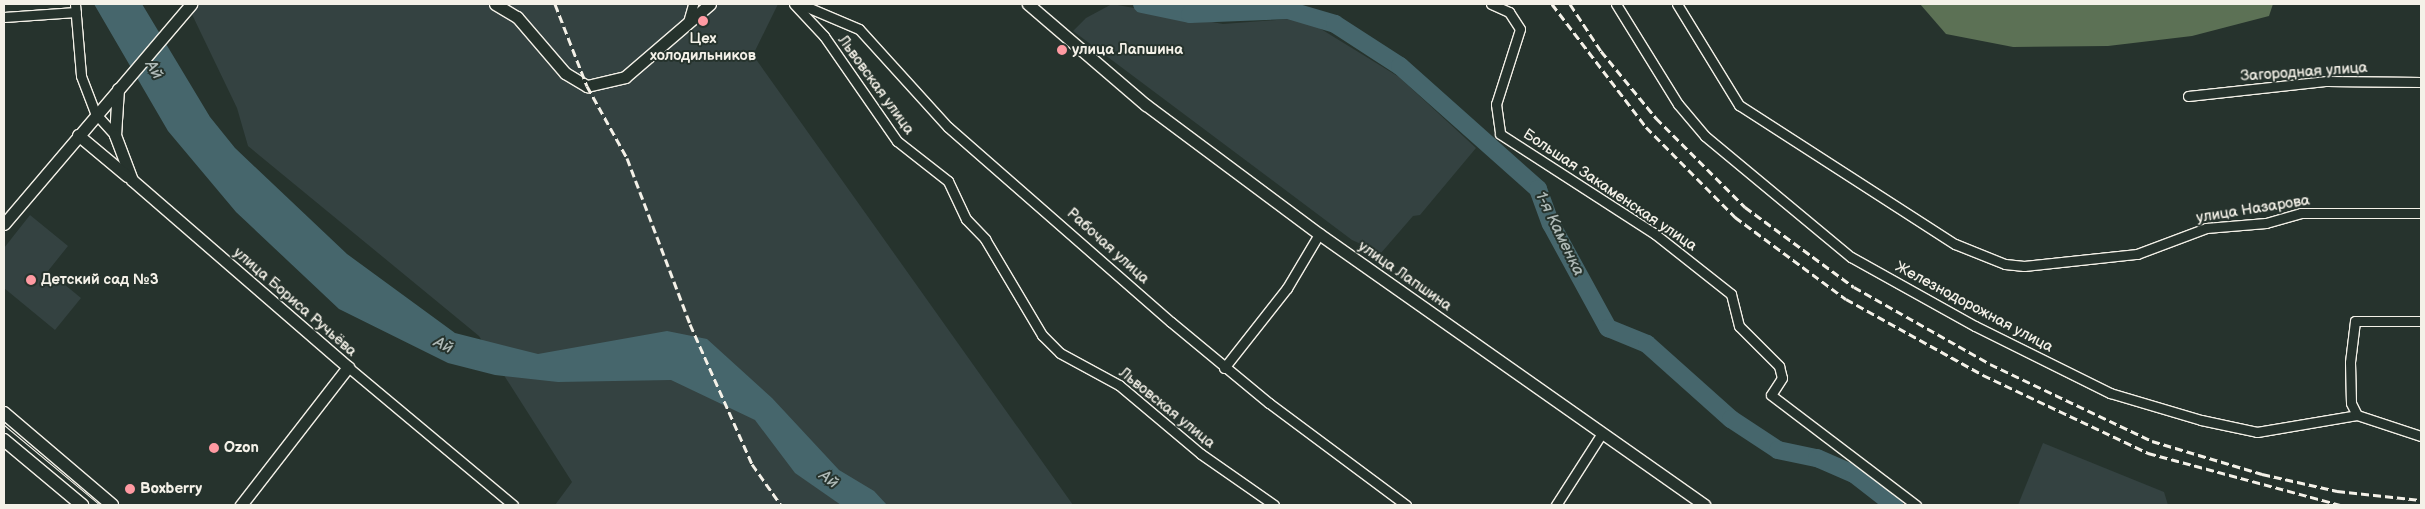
<!DOCTYPE html>
<html>
<head>
<meta charset="utf-8">
<style>
	body { margin:0 }
	#map { position:relative; width:2425px; height:509px; overflow:hidden; background:#26332d; font-family:"Balsamiq Sans",sans-serif }
	div>[style] { position:absolute }
	.built>* { inset:0; background:#344241 }
	.green>* { inset:0; background:#5c7155 }
	.water>* { inset:0; background:#46666c }
	.river>* { height:18px; margin:-9px; padding:0 9px; transform-origin:9px; border-radius:9px; background:#46666c }
	.roads { filter:drop-shadow(1px 0 #f4f1e8) drop-shadow(-1px 0 #f4f1e8) drop-shadow(0 1px #f4f1e8) drop-shadow(0 -1px #f4f1e8) }
	.minor>* { height:9px; margin:-4.5px; padding:0 4.5px; transform-origin:4.5px; border-radius:4.5px; background:#26332d }
	.tertiary>* { height:11px; margin:-5.5px; padding:0 5.5px; transform-origin:5.5px; border-radius:5.5px; background:#26332d }
	.secondary>* { height:12px; margin:-6px; padding:0 6px; transform-origin:6px; border-radius:6px; background:#26332d }
	.tram>* { height:1px; margin:-0.5px; padding:0 0.5px; transform-origin:0.5px; border-radius:0.5px; background:#f4f1e8 }
	.rail>* { height:3px; margin-top:-1.5px; transform-origin:0; background:repeating-linear-gradient(90deg,#f4f1e8 0 8px,transparent 0 12px) }
	.dots>* { width:14px; height:14px; translate:-50% -50%; box-sizing:border-box; border:2px solid #26332d; border-radius:50% }
	span { translate:-50% -50%; white-space:nowrap; text-align:center; line-height:1.15; -webkit-text-stroke:4px #26332d; paint-order:stroke }
	.poi-label { font-size:15px; color:#f4f1e8; font-weight:700 }
	.left { translate:0 -50%; text-align:left }
	.street-label { font-size:15px; color:#f4f1e8 }
	.water-label { font-size:16px; color:#aeb9b6; font-style:italic }
	.frame { position:absolute; inset:0; border:5px solid #f4f1e8; pointer-events:none }
</style>
</head>
<body>
<div id="map">
	<div class="built">
		<i style="clip-path:polygon(187px 4px,778px 4px,753px 55px,1073px 505px,555px 505px,572px 482px,479px 336px,248px 146px,237px 108px)"></i>
		<i style="clip-path:polygon(1112px 4px,1223px 24px,1303px 18px,1399px 77px,1476px 148px,1420px 215px,1413px 216px,1381px 253px,1352px 240px,1073px 31px,1086px 18px)"></i>
		<i style="clip-path:polygon(30px 215px,68px 246px,48px 271px,81px 298px,55px 330px,4px 288px,4px 248px)"></i>
		<i style="clip-path:polygon(2043px 443px,2164px 492px,2168px 505px,2018px 505px)"></i>
	</div>
	<div class="green">
		<i style="clip-path:polygon(1920px 4px,2273px 4px,2269px 16px,2192px 36px,2108px 46px,2013px 47px,1946px 34px)"></i>
	</div>
	<div class="water">
		<i style="clip-path:polygon(94px 4px,142px 4px,210px 117px,235px 148px,347px 254px,455px 333px,538px 354px,667px 331px,707px 339px,772px 398px,839px 470px,874px 491px,887px 505px,841px 505px,795px 473px,755px 420px,671px 380px,558px 382px,495px 375px,448px 363px,339px 309px,236px 212px,168px 131px)"></i>
	</div>
	<div class="river">
		<i style="left:1142px;top:4px;width:49px;rotate:11.8deg"></i>
		<i style="left:1190px;top:14px;width:98px;rotate:-2.3deg"></i>
		<i style="left:1288px;top:10px;width:49px;rotate:16.6deg"></i>
		<i style="left:1335px;top:24px;width:77px;rotate:32.9deg"></i>
		<i style="left:1400px;top:66px;width:185px;rotate:41.7deg"></i>
		<i style="left:1538px;top:189px;width:37px;rotate:70deg"></i>
		<i style="left:1551px;top:224px;width:119px;rotate:61.3deg"></i>
		<i style="left:1608px;top:328px;width:42px;rotate:22.3deg"></i>
		<i style="left:1647px;top:344px;width:113px;rotate:41.8deg"></i>
		<i style="left:1731px;top:419px;width:56px;rotate:33.4deg"></i>
		<i style="left:1778px;top:450px;width:40px;rotate:12deg"></i>
		<i style="left:1817px;top:458px;width:40px;rotate:23.4deg"></i>
		<i style="left:1854px;top:474px;width:51px;rotate:37.8deg"></i>
	</div>
	<div class="roads">
		<div class="minor">
			<i style="left:75px;top:4px;width:72px;rotate:85.2deg"></i>
			<i style="left:81px;top:76px;width:40px;rotate:69deg"></i>
			<i style="left:95px;top:113px;width:30px;rotate:48deg"></i>
			<i style="left:794px;top:4px;width:44px;rotate:46.8deg"></i>
			<i style="left:824px;top:36px;width:128px;rotate:55.2deg"></i>
			<i style="left:897px;top:141px;width:65px;rotate:38.1deg"></i>
			<i style="left:948px;top:181px;width:42px;rotate:64.7deg"></i>
			<i style="left:966px;top:219px;width:28px;rotate:46deg"></i>
			<i style="left:985px;top:239px;width:112px;rotate:59.3deg"></i>
			<i style="left:1042px;top:335px;width:25px;rotate:45deg"></i>
			<i style="left:1060px;top:353px;width:67px;rotate:28.5deg"></i>
			<i style="left:1119px;top:385px;width:107px;rotate:40.1deg"></i>
			<i style="left:1201px;top:454px;width:89px;rotate:34.9deg"></i>
			<i style="left:800px;top:4px;width:64px;rotate:23deg"></i>
			<i style="left:859px;top:29px;width:132px;rotate:47.8deg"></i>
			<i style="left:948px;top:127px;width:296px;rotate:41.2deg"></i>
			<i style="left:1171px;top:322px;width:127px;rotate:39.6deg"></i>
			<i style="left:1269px;top:403px;width:171px;rotate:36.7deg"></i>
			<i style="left:1491px;top:4px;width:20px;rotate:24deg"></i>
			<i style="left:1509px;top:12px;width:20px;rotate:57deg"></i>
			<i style="left:1520px;top:29px;width:79px;rotate:107.7deg"></i>
			<i style="left:1496px;top:104px;width:30px;rotate:82deg"></i>
			<i style="left:1500px;top:134px;width:184px;rotate:32.8deg"></i>
			<i style="left:1655px;top:234px;width:97px;rotate:38.3deg"></i>
			<i style="left:1731px;top:294px;width:33px;rotate:76deg"></i>
			<i style="left:1739px;top:326px;width:57px;rotate:45deg"></i>
			<i style="left:1779px;top:366px;width:12px;rotate:76deg"></i>
			<i style="left:1782px;top:378px;width:20px;rotate:123deg"></i>
			<i style="left:1771px;top:395px;width:182px;rotate:37.2deg"></i>
			<i style="left:1616px;top:4px;width:118px;rotate:58.2deg"></i>
			<i style="left:1678px;top:104px;width:42px;rotate:49.8deg"></i>
			<i style="left:1705px;top:136px;width:190px;rotate:39.7deg"></i>
			<i style="left:1851px;top:257px;width:142px;rotate:29.1deg"></i>
			<i style="left:1975px;top:326px;width:151px;rotate:26.4deg"></i>
			<i style="left:2110px;top:393px;width:95px;rotate:16.5deg"></i>
			<i style="left:2201px;top:420px;width:57px;rotate:12.1deg"></i>
			<i style="left:2257px;top:432px;width:101px;rotate:-9.6deg"></i>
			<i style="left:2357px;top:415px;width:67px;rotate:18.2deg"></i>
			<i style="left:1677px;top:4px;width:119px;rotate:58.5deg"></i>
			<i style="left:1739px;top:105px;width:257px;rotate:32.8deg"></i>
			<i style="left:1955px;top:244px;width:54px;rotate:21.8deg"></i>
			<i style="left:2005px;top:264px;width:19px;rotate:6deg"></i>
			<i style="left:2024px;top:266px;width:114px;rotate:-6.1deg"></i>
			<i style="left:2137px;top:254px;width:74px;rotate:-20.6deg"></i>
			<i style="left:2206px;top:228px;width:60px;rotate:-4.8deg"></i>
			<i style="left:2266px;top:223px;width:36px;rotate:-16deg"></i>
			<i style="left:2301px;top:213px;width:120px"></i>
			<i style="left:4px;top:17px;width:72px;rotate:-4deg"></i>
			<i style="left:688px;top:22px;width:19px;rotate:-74deg"></i>
			<i style="left:2188px;top:96px;width:140px;rotate:-6.2deg"></i>
			<i style="left:2327px;top:81px;width:94px;rotate:0.6deg"></i>
			<i style="left:348px;top:367px;width:215px;rotate:39.9deg"></i>
			<i style="left:1224px;top:368px;width:102px;rotate:-51.8deg"></i>
			<i style="left:1287px;top:288px;width:63px;rotate:-59.3deg"></i>
			<i style="left:2357px;top:415px;width:13px;rotate:-117deg"></i>
			<i style="left:2351px;top:403px;width:41px;rotate:-91.4deg"></i>
			<i style="left:2350px;top:362px;width:41px;rotate:-83deg"></i>
			<i style="left:2355px;top:321px;width:66px"></i>
			<i style="left:1556px;top:505px;width:85px;rotate:-57.4deg"></i>
		</div>
		<div class="tertiary">
			<i style="left:495px;top:4px;width:26px;rotate:31deg"></i>
			<i style="left:517px;top:17px;width:74px;rotate:49.4deg"></i>
			<i style="left:565px;top:73px;width:26px;rotate:31deg"></i>
			<i style="left:587px;top:86px;width:39px;rotate:-13deg"></i>
			<i style="left:625px;top:77px;width:112px;rotate:-40.7deg"></i>
			<i style="left:1028px;top:4px;width:155px;rotate:40.6deg"></i>
			<i style="left:1146px;top:105px;width:216px;rotate:36.7deg"></i>
			<i style="left:1319px;top:234px;width:471px;rotate:35.1deg"></i>
			<i style="left:118px;top:89px;width:46px;rotate:93.7deg"></i>
			<i style="left:115px;top:135px;width:48px;rotate:69.3deg"></i>
			<i style="left:132px;top:180px;width:286px;rotate:40.9deg"></i>
			<i style="left:348px;top:367px;width:175px;rotate:127.8deg"></i>
			<i style="left:78px;top:135px;width:64px;rotate:39.9deg"></i>
			<i style="left:4px;top:224px;width:289px;rotate:-49.6deg"></i>
		</div>
		<div class="secondary">
			<i style="left:4px;top:413px;width:142px;rotate:40.4deg"></i>
			<i style="left:4px;top:440px;width:102px;rotate:39.8deg"></i>
		</div>
	</div>
	<div class="tram">
		<i style="left:4px;top:425px;width:125px;rotate:39.8deg"></i>
	</div>
	<div class="rail">
		<i style="left:555px;top:4px;width:88px;rotate:68.7deg"></i>
		<i style="left:587px;top:86px;width:82px;rotate:60.9deg"></i>
		<i style="left:627px;top:158px;width:178px;rotate:69.2deg"></i>
		<i style="left:690px;top:324px;width:153px;rotate:66.1deg"></i>
		<i style="left:752px;top:464px;width:50px;rotate:54.7deg"></i>
		<i style="left:1552px;top:4px;width:155px;rotate:52.6deg"></i>
		<i style="left:1646px;top:127px;width:127px;rotate:45.3deg"></i>
		<i style="left:1735px;top:217px;width:138px;rotate:36.5deg"></i>
		<i style="left:1846px;top:299px;width:157px;rotate:29deg"></i>
		<i style="left:1983px;top:375px;width:183px;rotate:25.3deg"></i>
		<i style="left:2148px;top:453px;width:200px;rotate:15.1deg"></i>
		<i style="left:1570px;top:4px;width:56px;rotate:56.6deg"></i>
		<i style="left:1601px;top:51px;width:87px;rotate:50.6deg"></i>
		<i style="left:1656px;top:118px;width:126px;rotate:45deg"></i>
		<i style="left:1745px;top:207px;width:135px;rotate:36.3deg"></i>
		<i style="left:1854px;top:287px;width:156px;rotate:29.5deg"></i>
		<i style="left:1990px;top:364px;width:179px;rotate:25.4deg"></i>
		<i style="left:2152px;top:441px;width:115px;rotate:16.7deg"></i>
		<i style="left:2262px;top:474px;width:77px;rotate:12.8deg"></i>
		<i style="left:2337px;top:491px;width:84px;rotate:6.1deg"></i>
	</div>
	<div class="dots">
		<i style="left:703px;top:21px;background:#ff9aa2"></i>
		<i style="left:1062px;top:50px;background:#ff9aa2"></i>
		<i style="left:31px;top:280px;background:#ff9aa2"></i>
		<i style="left:214px;top:448px;background:#ff9aa2"></i>
		<i style="left:130px;top:489px;background:#ff9aa2"></i>
	</div>
	<div class="poi-label">
		<span style="left:703px;top:47px">Цех<br>холодильников</span>
		<span class="left" style="left:1072px;top:50px">улица Лапшина</span>
		<span class="left" style="left:41px;top:280px">Детский сад №3</span>
		<span class="left" style="left:224px;top:448px">Ozon</span>
		<span class="left" style="left:140px;top:489px">Boxberry</span>
	</div>
	<div class="street-label">
		<span style="left:2304px;top:72px;rotate:-4deg">Загородная улица</span>
		<span style="left:876px;top:85px;rotate:54deg">Львовская улица</span>
		<span style="left:1610px;top:190px;rotate:34deg">Большая Закаменская улица</span>
		<span style="left:2253px;top:209px;rotate:-9deg">улица Назарова</span>
		<span style="left:1108px;top:246px;rotate:42deg">Рабочая улица</span>
		<span style="left:1405px;top:276px;rotate:35deg">улица Лапшина</span>
		<span style="left:295px;top:302px;rotate:41deg">улица Бориса Ручьёва</span>
		<span style="left:1974px;top:307px;rotate:28deg">Железнодорожная улица</span>
		<span style="left:1167px;top:408px;rotate:39deg">Львовская улица</span>
	</div>
	<div class="water-label">
		<span style="left:153px;top:70px;rotate:59deg">Ай</span>
		<span style="left:1559px;top:234px;rotate:64deg">1-я Каменка</span>
		<span style="left:443px;top:346px;rotate:26deg">Ай</span>
		<span style="left:828px;top:480px;rotate:37deg">Ай</span>
	</div>
	<div class="frame"></div>
</div>
</body>
</html>
